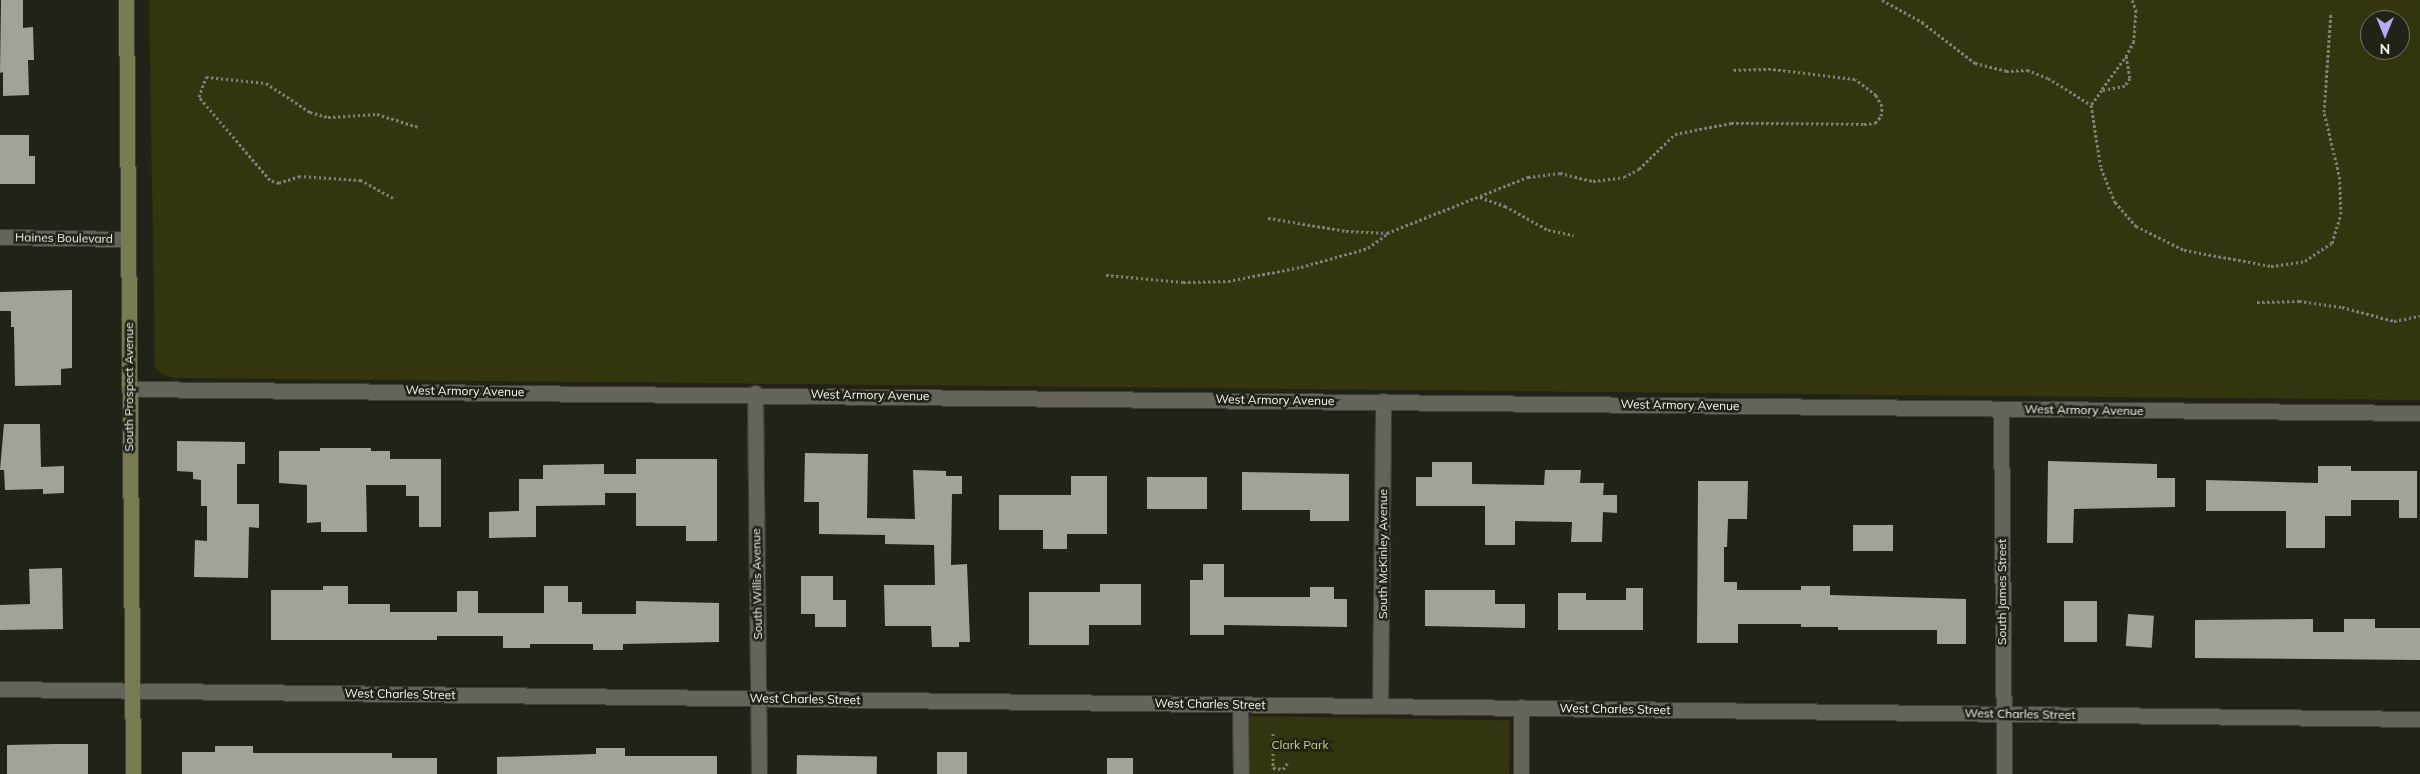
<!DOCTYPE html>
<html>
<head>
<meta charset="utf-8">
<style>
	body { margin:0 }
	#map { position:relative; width:2420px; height:774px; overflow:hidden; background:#222317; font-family:Mulish,sans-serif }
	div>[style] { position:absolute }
	.green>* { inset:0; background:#34340e; transform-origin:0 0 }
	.building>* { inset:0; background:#a3a395; transform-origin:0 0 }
	.path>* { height:3px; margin-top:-1.5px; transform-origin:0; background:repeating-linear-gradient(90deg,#808077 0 2.5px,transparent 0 5px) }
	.roads { filter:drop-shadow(1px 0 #3f3f37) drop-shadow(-1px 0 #3f3f37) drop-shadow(0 1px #3f3f37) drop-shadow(0 -1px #3f3f37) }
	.street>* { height:15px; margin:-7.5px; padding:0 7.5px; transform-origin:7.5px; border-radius:7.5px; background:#646558 }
	.secondary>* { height:15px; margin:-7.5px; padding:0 7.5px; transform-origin:7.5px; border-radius:7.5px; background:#7a7b50 }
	span { translate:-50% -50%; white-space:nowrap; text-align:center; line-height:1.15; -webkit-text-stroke:5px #222317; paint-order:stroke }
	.street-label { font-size:12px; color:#f5f5ee }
	.park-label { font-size:12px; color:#cbcc7e }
	.north { position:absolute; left:2360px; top:10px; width:50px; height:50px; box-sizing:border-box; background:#222317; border:1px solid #76776d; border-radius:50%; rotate:180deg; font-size:14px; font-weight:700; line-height:20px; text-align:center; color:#f5f5ee }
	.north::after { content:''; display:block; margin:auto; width:18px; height:22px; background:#b5acf8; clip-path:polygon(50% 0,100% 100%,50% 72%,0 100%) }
</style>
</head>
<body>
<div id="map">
	<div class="green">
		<i style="clip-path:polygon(evenodd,149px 0,2420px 0,2420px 400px,176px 378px,163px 375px,155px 367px,149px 0,2370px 20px,2400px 20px,2400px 50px,2370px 50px,2370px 20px)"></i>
		<i style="left:1250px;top:716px;width:260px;height:58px;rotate:1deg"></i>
	</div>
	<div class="building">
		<i style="clip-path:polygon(1px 0,23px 0,23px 28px,33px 27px,34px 60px,28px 60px,29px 95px,3px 96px,3px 72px,0 73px)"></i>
		<i style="clip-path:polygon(0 135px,29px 135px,29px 156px,35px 156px,35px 184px,0 184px)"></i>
		<i style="clip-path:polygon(72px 290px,72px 368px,61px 369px,61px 385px,15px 386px,14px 327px,11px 327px,11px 311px,0 311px,0 292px)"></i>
		<i style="clip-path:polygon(4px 424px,40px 424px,41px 467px,64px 466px,64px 493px,43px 494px,43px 489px,5px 490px,4px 470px,0 470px)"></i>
		<i style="clip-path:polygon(177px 441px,245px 442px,245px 464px,237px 464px,237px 504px,259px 504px,259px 528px,249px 527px,248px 578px,194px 577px,195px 540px,207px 541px,207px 506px,201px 506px,201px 480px,193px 479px,193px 472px,177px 471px)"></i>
		<i style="clip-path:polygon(320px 448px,371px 448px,371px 451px,390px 451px,390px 459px,441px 459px,441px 527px,419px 527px,419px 496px,406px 496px,406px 485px,366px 485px,367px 532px,321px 532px,321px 522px,307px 523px,307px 485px,279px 483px,279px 451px,320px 451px)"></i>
		<i style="clip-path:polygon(805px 453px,868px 454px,867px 518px,915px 519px,913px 470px,946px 471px,946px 476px,962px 476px,962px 494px,952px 494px,951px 565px,967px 564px,970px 642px,959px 642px,959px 647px,932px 647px,931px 626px,885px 626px,884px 585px,935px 585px,934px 545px,885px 544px,885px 535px,819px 534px,819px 502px,804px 502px)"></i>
		<i style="clip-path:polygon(636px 459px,717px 459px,717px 541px,686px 541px,686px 526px,636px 526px,636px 493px,605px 493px,605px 505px,536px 506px,536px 537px,489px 538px,489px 512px,519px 511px,519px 479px,543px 479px,543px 465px,604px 464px,604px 474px,636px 474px)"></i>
		<i style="clip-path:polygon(2048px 461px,2157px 464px,2157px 478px,2175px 478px,2175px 507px,2074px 509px,2073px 543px,2047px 543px)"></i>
		<i style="clip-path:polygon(1432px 462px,1472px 462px,1472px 484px,1544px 485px,1545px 470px,1581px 470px,1580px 483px,1604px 483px,1603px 495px,1617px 495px,1617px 513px,1603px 512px,1602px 542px,1571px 542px,1572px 522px,1515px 521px,1515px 545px,1485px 545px,1485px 506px,1416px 506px,1416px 477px,1432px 477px)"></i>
		<i style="clip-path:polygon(2318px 466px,2351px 466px,2351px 471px,2417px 471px,2417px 518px,2399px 518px,2399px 500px,2351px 500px,2351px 516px,2325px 516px,2325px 548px,2286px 548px,2286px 511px,2206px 511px,2206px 480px,2318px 483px)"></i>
		<i style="clip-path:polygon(1242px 472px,1349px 474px,1349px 521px,1310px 521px,1310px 510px,1242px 510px)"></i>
		<i style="clip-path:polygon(1071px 476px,1107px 476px,1107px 534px,1067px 534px,1067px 549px,1043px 549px,1043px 530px,999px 530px,999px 495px,1071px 495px)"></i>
		<i style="left:1147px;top:477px;width:60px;height:32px"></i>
		<i style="clip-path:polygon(1698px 481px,1748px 481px,1747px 519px,1728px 519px,1727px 547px,1724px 547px,1724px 582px,1737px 582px,1737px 590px,1801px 590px,1801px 586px,1830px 586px,1830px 595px,1966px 599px,1966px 644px,1937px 644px,1937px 630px,1838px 630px,1838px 627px,1801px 627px,1801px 624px,1738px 624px,1738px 643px,1697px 643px)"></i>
		<i style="left:1853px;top:525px;width:40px;height:26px"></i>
		<i style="clip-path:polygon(1203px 564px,1224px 564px,1224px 597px,1310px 597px,1310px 587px,1334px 587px,1334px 599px,1347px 599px,1347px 627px,1224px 625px,1224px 635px,1190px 635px,1190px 580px,1203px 580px)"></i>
		<i style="clip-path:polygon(62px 568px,63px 629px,0 630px,0 605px,30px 604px,29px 569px)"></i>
		<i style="clip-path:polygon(801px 576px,833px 576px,833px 600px,846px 600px,846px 627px,815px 627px,815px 614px,801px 614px)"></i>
		<i style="clip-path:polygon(1100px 584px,1141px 584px,1141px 625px,1089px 625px,1089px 645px,1029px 645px,1029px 592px,1100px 592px)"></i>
		<i style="clip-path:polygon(323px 586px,348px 586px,348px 604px,390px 604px,390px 612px,457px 612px,457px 591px,478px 591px,478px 613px,544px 613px,544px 586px,568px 586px,568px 602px,582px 602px,582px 614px,636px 614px,636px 601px,719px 603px,719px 642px,623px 644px,623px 650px,593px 650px,593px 644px,530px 644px,530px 648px,503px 648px,503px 636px,437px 636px,437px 640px,271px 640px,271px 590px,323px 590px)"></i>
		<i style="clip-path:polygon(1626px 588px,1643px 588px,1643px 630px,1558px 630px,1558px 593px,1586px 593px,1586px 600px,1626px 600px)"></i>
		<i style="clip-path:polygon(1425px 590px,1495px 590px,1495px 604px,1525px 604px,1525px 628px,1425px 626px)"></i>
		<i style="left:2064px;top:601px;width:33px;height:41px"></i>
		<i style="left:2128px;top:614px;width:26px;height:32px;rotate:4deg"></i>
		<i style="clip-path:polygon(2313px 619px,2313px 632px,2344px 632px,2344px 619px,2375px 619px,2375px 628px,2420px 628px,2420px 660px,2195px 658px,2195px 620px)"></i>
		<i style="clip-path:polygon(56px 744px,88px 744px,88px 774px,7px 774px,7px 745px)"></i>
		<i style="clip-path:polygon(215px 746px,253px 746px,253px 753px,392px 753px,392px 758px,437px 758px,437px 774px,182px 774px,182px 752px,215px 752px)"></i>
		<i style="clip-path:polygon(596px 748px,625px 748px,625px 756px,717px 756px,717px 774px,497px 774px,497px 757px,596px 754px)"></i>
		<i style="left:937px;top:752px;width:30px;height:22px"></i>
		<i style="left:797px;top:755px;width:80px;height:19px;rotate:1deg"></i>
		<i style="left:1107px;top:758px;width:26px;height:16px"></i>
	</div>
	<div class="path">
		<i style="left:1882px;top:0;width:46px;rotate:28.8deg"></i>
		<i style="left:1922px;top:22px;width:67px;rotate:37.7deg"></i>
		<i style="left:1975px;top:63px;width:32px;rotate:14deg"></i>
		<i style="left:2006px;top:71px;width:21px;rotate:-3deg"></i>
		<i style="left:2027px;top:70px;width:22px;rotate:21deg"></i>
		<i style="left:2048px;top:78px;width:51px;rotate:32.1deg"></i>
		<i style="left:2132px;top:0;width:11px;rotate:68deg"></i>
		<i style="left:2136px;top:10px;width:31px;rotate:94deg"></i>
		<i style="left:2134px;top:41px;width:17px;rotate:118deg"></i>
		<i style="left:2126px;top:56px;width:22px;rotate:80deg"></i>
		<i style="left:2130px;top:78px;width:9px;rotate:122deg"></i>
		<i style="left:2125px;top:86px;width:23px;rotate:170deg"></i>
		<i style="left:2102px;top:90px;width:19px;rotate:126deg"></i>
		<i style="left:2091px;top:105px;width:64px;rotate:81deg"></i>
		<i style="left:2101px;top:168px;width:37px;rotate:68deg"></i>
		<i style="left:2115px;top:202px;width:32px;rotate:49deg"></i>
		<i style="left:2136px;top:226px;width:54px;rotate:26.6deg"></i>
		<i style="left:2184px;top:250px;width:88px;rotate:10.4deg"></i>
		<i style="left:2271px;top:266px;width:34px;rotate:-8deg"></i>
		<i style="left:2305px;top:261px;width:32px;rotate:-34deg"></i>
		<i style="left:2332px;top:243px;width:30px;rotate:-73deg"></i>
		<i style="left:2341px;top:214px;width:35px;rotate:-92deg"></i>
		<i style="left:2340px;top:179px;width:69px;rotate:-103.4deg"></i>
		<i style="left:2324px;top:112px;width:100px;rotate:-86deg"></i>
		<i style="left:2102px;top:89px;width:41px;rotate:-54deg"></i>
		<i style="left:1480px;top:197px;width:27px;rotate:20deg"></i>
		<i style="left:1505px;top:206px;width:49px;rotate:29.2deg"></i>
		<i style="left:1548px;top:230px;width:26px;rotate:11deg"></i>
		<i style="left:393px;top:198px;width:37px;rotate:-151deg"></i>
		<i style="left:361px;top:180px;width:61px;rotate:-176.2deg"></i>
		<i style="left:300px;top:176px;width:22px;rotate:162deg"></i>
		<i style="left:279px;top:183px;width:9px;rotate:-162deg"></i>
		<i style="left:270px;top:180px;width:109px;rotate:-130.5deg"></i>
		<i style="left:199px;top:97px;width:21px;rotate:-71deg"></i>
		<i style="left:206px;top:77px;width:60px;rotate:5.7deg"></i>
		<i style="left:266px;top:83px;width:53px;rotate:33.4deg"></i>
		<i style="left:310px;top:112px;width:19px;rotate:16deg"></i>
		<i style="left:328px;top:117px;width:49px;rotate:-3.5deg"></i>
		<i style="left:377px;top:114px;width:43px;rotate:17.6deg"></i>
		<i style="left:1268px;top:218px;width:79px;rotate:9.5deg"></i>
		<i style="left:1346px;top:231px;width:41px;rotate:2.8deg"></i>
		<i style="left:1387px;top:233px;width:152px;rotate:-21.7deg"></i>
		<i style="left:1528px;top:177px;width:32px;rotate:-7deg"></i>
		<i style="left:1560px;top:173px;width:34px;rotate:14deg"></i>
		<i style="left:1593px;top:181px;width:31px;rotate:-7deg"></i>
		<i style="left:1624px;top:177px;width:17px;rotate:-28deg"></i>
		<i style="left:1639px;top:169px;width:50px;rotate:-44.2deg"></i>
		<i style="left:1675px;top:134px;width:57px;rotate:-11.1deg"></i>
		<i style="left:1731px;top:123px;width:133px;rotate:0.4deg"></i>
		<i style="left:1864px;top:124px;width:11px;rotate:-5deg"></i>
		<i style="left:1875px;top:123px;width:9px;rotate:-49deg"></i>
		<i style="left:1881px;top:116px;width:10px;rotate:-84deg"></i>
		<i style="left:1882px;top:106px;width:13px;rotate:-119deg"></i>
		<i style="left:1876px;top:95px;width:26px;rotate:-143deg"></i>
		<i style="left:1855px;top:79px;width:85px;rotate:-173.2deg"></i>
		<i style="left:1771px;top:69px;width:40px;rotate:178.6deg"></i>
		<i style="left:1106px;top:275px;width:77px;rotate:5.2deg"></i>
		<i style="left:1183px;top:282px;width:45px;rotate:-1.3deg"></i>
		<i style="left:1228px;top:281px;width:74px;rotate:-10.9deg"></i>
		<i style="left:1301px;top:267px;width:70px;rotate:-15.8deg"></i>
		<i style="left:1368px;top:248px;width:24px;rotate:-36deg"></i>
		<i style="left:2257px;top:302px;width:42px;rotate:-1.4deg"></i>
		<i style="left:2299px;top:301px;width:43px;rotate:7.9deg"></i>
		<i style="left:2342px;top:307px;width:54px;rotate:15.1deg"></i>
		<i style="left:2394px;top:321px;width:26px;rotate:-11deg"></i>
		<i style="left:1273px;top:733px;width:35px;rotate:90deg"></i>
		<i style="left:1273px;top:768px;width:10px;rotate:6deg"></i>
		<i style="left:1283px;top:769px;width:10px;rotate:-53deg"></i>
	</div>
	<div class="roads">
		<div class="street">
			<i style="left:0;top:237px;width:128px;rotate:0.9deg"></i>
			<i style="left:129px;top:389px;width:2291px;rotate:0.6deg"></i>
			<i style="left:755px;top:393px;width:381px;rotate:89.4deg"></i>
			<i style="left:2001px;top:409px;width:365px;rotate:89.5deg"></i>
			<i style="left:0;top:689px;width:2420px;rotate:0.71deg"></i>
			<i style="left:1240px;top:704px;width:70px;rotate:89.2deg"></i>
			<i style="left:1380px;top:706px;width:305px;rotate:-89.4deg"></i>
			<i style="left:1521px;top:707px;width:67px;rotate:90deg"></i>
		</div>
		<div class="secondary">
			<i style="left:126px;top:0;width:774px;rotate:89.48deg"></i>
		</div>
	</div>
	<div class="street-label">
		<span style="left:64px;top:238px;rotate:1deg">Haines Boulevard</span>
		<span style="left:129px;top:387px;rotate:-90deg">South Prospect Avenue</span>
		<span style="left:465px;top:391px;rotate:1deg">West Armory Avenue</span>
		<span style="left:870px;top:395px;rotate:1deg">West Armory Avenue</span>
		<span style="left:1275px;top:400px;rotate:1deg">West Armory Avenue</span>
		<span style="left:1680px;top:405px;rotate:1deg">West Armory Avenue</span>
		<span style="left:2084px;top:410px;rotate:1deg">West Armory Avenue</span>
		<span style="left:1383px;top:554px;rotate:-90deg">South McKinley Avenue</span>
		<span style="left:757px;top:584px;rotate:-91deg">South Willis Avenue</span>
		<span style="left:2002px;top:592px;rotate:-90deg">South James Street</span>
		<span style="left:400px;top:694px;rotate:1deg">West Charles Street</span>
		<span style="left:805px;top:699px;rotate:1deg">West Charles Street</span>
		<span style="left:1210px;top:704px;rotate:1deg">West Charles Street</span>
		<span style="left:1615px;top:709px;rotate:1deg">West Charles Street</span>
		<span style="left:2020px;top:714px;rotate:1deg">West Charles Street</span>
	</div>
	<div class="park-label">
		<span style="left:1300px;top:745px">Clark Park</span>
	</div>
	<div class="north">N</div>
</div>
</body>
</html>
